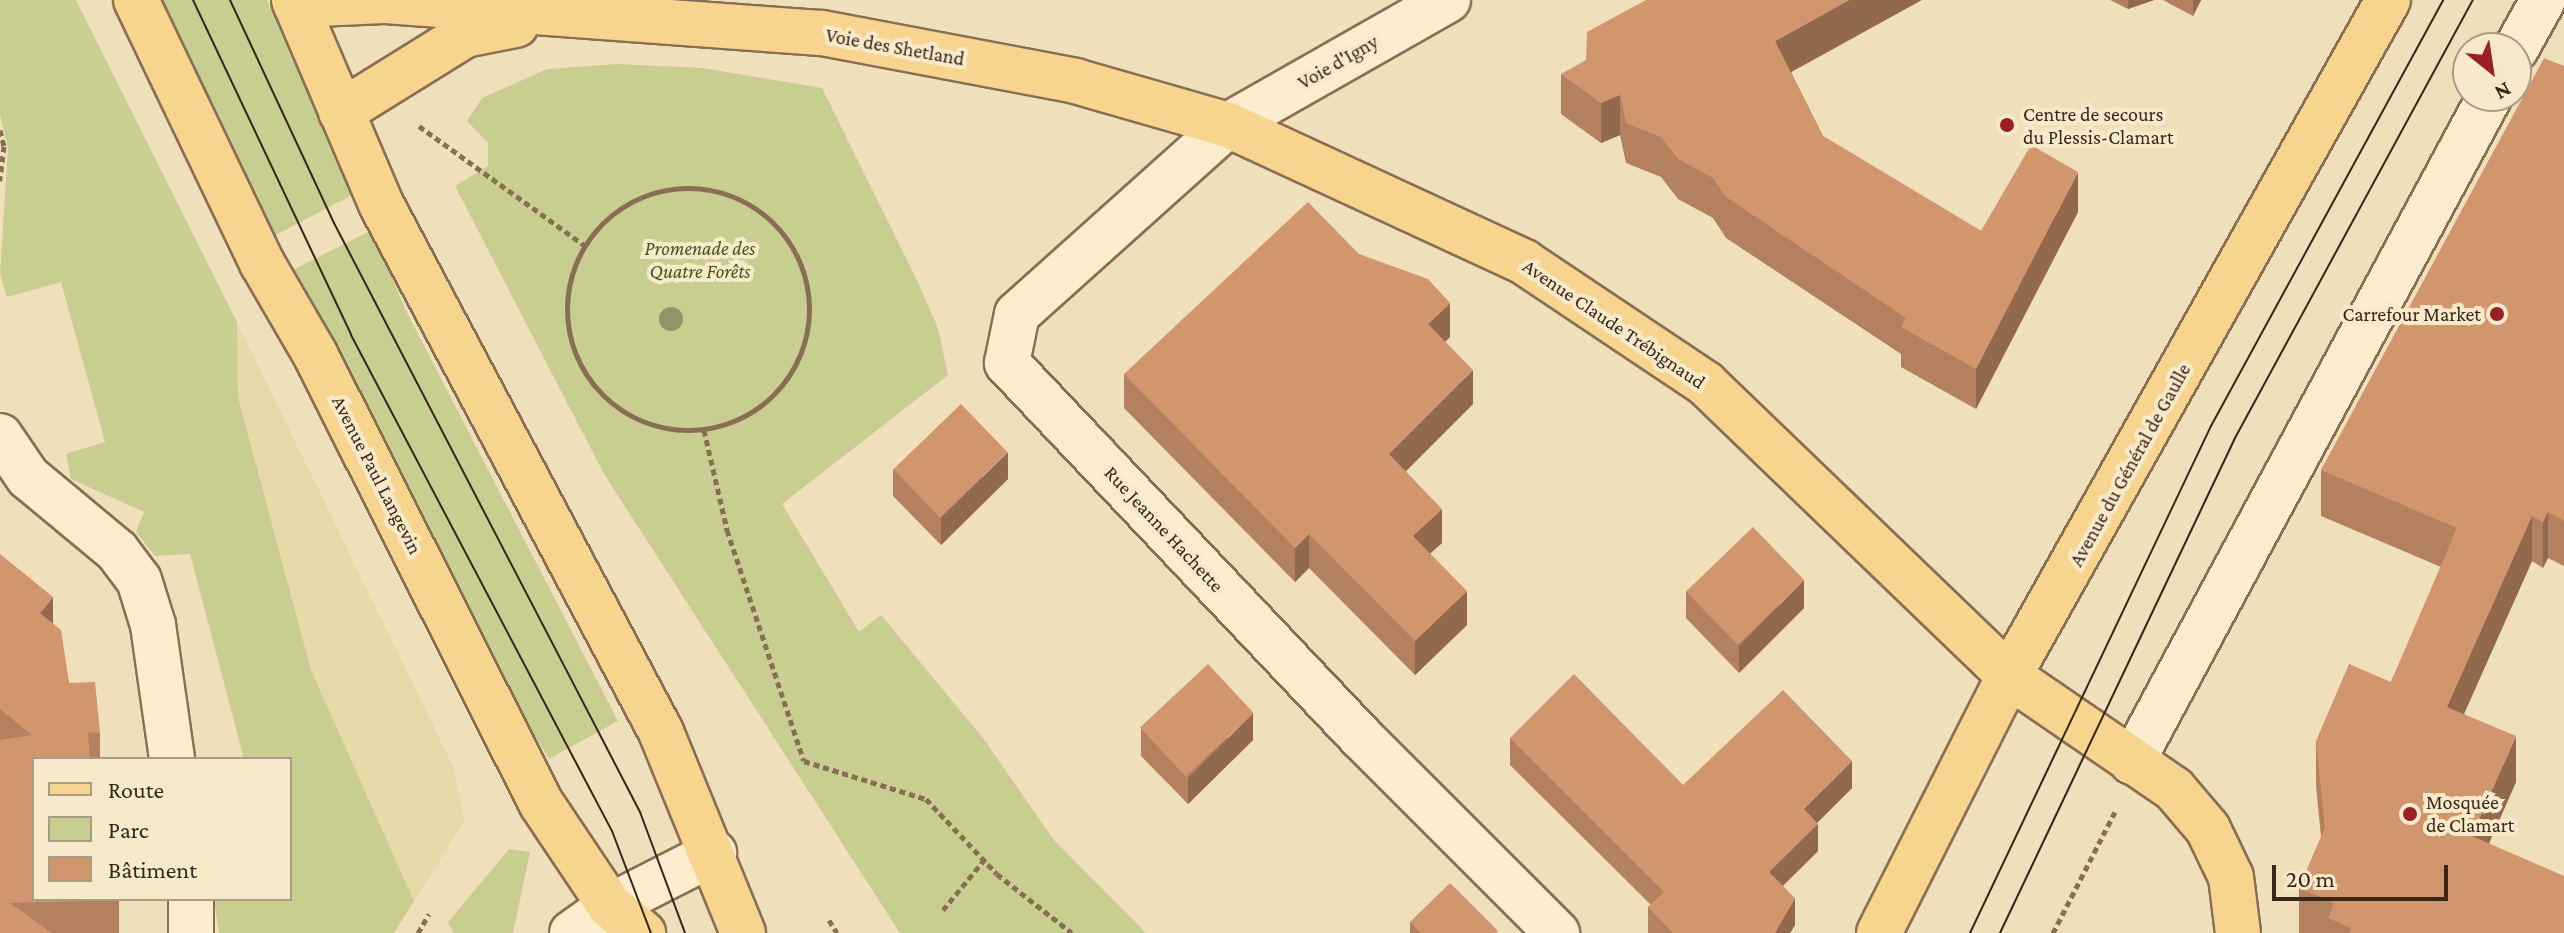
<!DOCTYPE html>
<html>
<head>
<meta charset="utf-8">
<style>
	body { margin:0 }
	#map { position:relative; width:2564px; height:933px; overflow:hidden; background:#f0dfbb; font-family:"Crimson Pro",serif }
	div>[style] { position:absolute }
	.farmland>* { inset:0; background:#e6dba8 }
	.green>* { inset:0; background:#c8ce8f }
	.path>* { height:5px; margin-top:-2.5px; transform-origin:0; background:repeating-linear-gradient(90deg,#886f54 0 6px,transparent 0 10px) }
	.path>.ring { margin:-2.5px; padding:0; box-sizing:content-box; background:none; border:5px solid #886f54; border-radius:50% }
	.roads { filter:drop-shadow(2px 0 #886f54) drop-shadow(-2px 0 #886f54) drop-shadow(0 2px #886f54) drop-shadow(0 -2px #886f54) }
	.minor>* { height:44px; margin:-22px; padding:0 22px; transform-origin:22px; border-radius:22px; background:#fbedce }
	.primary>* { height:44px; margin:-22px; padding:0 22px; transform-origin:22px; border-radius:22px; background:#f8d58e }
	.tram>* { height:2px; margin:-1px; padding:0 1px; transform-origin:1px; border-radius:1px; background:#36271a }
	.trees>* { width:24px; height:24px; margin:-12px; border-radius:50%; background:#949365 }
	.wall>* { inset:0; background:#b4815f }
	.shaded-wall>* { inset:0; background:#92694d }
	.building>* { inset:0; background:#d1966e; transform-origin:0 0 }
	.dots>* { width:22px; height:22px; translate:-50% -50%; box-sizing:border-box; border:4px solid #f7eacb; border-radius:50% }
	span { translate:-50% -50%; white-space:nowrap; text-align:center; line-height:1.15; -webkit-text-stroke:8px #f7eacb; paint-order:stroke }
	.street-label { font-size:20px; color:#36271a }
	.poi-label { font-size:20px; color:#36271a }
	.left { translate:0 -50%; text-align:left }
	.right { translate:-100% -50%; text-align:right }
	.park-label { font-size:20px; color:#48541f; font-style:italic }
	.legend { position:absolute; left:32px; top:757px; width:260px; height:144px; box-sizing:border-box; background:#f7eacb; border:2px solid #aa9c84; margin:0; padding:10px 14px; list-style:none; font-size:24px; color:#36271a }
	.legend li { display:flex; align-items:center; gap:16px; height:40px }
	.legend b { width:40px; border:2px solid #aa9c84 }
	.north { position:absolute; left:2452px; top:32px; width:80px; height:80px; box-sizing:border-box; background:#f7eacb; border:2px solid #aa9c84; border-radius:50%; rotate:150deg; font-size:22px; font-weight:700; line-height:32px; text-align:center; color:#36271a }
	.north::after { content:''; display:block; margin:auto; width:28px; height:36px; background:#9b2023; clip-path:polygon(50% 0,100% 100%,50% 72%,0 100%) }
	.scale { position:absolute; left:2272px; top:865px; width:176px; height:36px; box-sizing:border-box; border:4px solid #36271a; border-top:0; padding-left:10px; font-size:24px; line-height:28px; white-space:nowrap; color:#36271a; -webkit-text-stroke:6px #f7eacb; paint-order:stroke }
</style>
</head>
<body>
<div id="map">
	<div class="farmland">
		<i style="clip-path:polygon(237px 322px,453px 766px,465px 821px,414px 901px,311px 670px,238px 397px)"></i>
	</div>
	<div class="green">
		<i style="clip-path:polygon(0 0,76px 0,237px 322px,238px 397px,311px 670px,414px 901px,394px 933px,219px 933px,214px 899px,290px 899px,290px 759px,244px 759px,190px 554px,155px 556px,136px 532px,144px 512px,71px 479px,66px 454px,105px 442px,61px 282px,7px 297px,0 274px,8px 147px,0 115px)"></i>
		<i style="clip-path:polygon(161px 0,267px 0,337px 162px,356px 193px,268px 239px,259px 204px)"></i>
		<i style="clip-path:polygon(617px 64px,703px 68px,822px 88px,914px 274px,938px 328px,948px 375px,782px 504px,859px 632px,881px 615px,983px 738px,1054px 840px,1146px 933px,900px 933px,604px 474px,455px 186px,488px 166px,488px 143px,467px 121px,482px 98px,547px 69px)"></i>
		<i style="clip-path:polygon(374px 229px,404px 307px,618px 721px,549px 759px,488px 659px,285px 274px)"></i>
		<i style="clip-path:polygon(509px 849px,530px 852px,513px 933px,454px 933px,448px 922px)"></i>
	</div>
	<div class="path">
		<i style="left:419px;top:126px;width:203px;rotate:35.8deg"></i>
		<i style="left:0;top:130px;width:16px;rotate:76deg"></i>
		<i style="left:4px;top:146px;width:35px;rotate:97deg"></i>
		<i class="ring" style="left:567px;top:188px;width:237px;height:237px"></i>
		<i style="left:704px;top:430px;width:103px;rotate:77deg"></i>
		<i style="left:727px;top:530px;width:243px;rotate:71.6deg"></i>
		<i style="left:804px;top:761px;width:128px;rotate:17.3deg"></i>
		<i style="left:926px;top:799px;width:103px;rotate:46.6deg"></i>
		<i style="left:997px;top:874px;width:95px;rotate:38.2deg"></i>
		<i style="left:943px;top:910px;width:65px;rotate:-50.6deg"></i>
		<i style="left:829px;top:920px;width:15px;rotate:58deg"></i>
		<i style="left:418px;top:933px;width:22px;rotate:-60deg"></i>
		<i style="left:2053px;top:933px;width:136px;rotate:-62.9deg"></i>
	</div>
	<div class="roads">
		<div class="minor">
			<i style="left:1448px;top:0;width:253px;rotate:150.4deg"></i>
			<i style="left:1228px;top:125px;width:283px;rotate:138.1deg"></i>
			<i style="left:1017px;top:314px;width:50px;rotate:101.5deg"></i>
			<i style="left:1007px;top:363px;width:514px;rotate:46.58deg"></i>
			<i style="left:1360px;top:736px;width:279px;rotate:45deg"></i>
			<i style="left:2516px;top:49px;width:56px;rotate:-61.1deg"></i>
			<i style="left:0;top:436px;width:50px;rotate:55.7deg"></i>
			<i style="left:28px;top:477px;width:116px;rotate:39.7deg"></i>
			<i style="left:117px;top:551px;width:36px;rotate:53deg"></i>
			<i style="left:139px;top:580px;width:47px;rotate:72.7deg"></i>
			<i style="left:153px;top:625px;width:135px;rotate:81.9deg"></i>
			<i style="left:2132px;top:762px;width:756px;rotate:-61.74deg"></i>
			<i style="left:191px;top:933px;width:34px;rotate:-90deg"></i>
			<i style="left:572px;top:933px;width:47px;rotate:-35.4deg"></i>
			<i style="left:610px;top:906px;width:117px;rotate:-27deg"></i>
		</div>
		<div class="primary">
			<i style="left:136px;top:0;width:292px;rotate:64.4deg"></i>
			<i style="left:262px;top:263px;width:105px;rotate:59.8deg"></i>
			<i style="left:315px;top:354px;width:503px;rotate:63.28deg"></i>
			<i style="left:541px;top:803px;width:124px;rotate:56.2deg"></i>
			<i style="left:610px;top:906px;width:43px;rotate:39.3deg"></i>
			<i style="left:294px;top:0;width:222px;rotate:66.9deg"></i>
			<i style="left:381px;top:204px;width:598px;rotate:62.06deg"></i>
			<i style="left:661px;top:732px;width:217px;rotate:67.8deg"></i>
			<i style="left:296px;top:5px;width:88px;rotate:-2.6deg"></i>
			<i style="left:384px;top:1px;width:439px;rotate:4.2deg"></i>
			<i style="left:822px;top:33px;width:258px;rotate:10.7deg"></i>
			<i style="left:1075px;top:81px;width:159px;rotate:16deg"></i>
			<i style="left:1228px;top:125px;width:326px;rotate:24.8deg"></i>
			<i style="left:1524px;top:262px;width:219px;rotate:33.8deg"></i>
			<i style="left:1706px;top:384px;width:421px;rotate:43.9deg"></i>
			<i style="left:2009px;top:676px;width:200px;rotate:34.4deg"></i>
			<i style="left:2174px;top:789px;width:52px;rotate:49.6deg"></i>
			<i style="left:2208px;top:829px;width:53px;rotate:64.4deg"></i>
			<i style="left:2231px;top:877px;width:56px;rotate:82.9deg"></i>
			<i style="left:341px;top:112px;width:146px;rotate:-31.8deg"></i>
			<i style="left:465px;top:35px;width:52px;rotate:-11.1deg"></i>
			<i style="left:1879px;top:933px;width:288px;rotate:-63.2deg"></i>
			<i style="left:2009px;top:676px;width:775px;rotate:-60.72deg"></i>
		</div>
	</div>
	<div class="tram">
		<i style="left:193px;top:0;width:370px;rotate:64.7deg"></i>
		<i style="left:351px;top:335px;width:560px;rotate:62.25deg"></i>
		<i style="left:612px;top:831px;width:109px;rotate:69.1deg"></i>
		<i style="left:230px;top:0;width:248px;rotate:65deg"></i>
		<i style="left:335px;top:225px;width:662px;rotate:62.54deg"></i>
		<i style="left:640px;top:812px;width:129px;rotate:69.6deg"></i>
		<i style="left:1970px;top:933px;width:561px;rotate:-64.58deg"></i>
		<i style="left:2211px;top:426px;width:485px;rotate:-61.4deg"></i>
		<i style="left:2000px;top:933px;width:548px;rotate:-64.6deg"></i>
		<i style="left:2235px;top:438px;width:498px;rotate:-61.5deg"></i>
	</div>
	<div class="trees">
		<i style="left:671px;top:319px"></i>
	</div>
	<div class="wall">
		<i style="clip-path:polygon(2110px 0,2154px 0,2128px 9px)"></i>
		<i style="clip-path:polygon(2163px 0,2201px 0,2193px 16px)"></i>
		<i style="clip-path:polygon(2564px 66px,2564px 566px,2548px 558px,2543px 568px,2532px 561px,2464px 714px,2516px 782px,2489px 843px,2564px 933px,2299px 933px,2299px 888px,2321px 837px,2316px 786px,2316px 741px,2391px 682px,2441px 567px,2321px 516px,2321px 470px)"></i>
		<i style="clip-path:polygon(1791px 72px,1823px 136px,1981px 231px,2078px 212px,1976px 409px,1901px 367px,1901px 354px,1726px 238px,1713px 218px,1678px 199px,1661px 177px,1626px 163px,1620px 135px,1601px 143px,1561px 114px,1561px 74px)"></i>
		<i style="clip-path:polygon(1359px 254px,1450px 337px,1445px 342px,1473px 404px,1406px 471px,1442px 543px,1430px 553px,1467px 625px,1415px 675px,1309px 568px,1295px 582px,1124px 408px,1124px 374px)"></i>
		<i style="clip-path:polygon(893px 469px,1008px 479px,941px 545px,893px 496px)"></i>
		<i style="clip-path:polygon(0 554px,53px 623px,69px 683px,100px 733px,100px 759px,34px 759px,119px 899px,119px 933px,0 933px)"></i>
		<i style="clip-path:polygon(1686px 591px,1804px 608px,1739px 673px,1686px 618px)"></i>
		<i style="clip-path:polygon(1141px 729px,1253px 740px,1188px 804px,1141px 756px)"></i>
		<i style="clip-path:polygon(1510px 738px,1683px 785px,1852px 788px,1817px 823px,1818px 851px,1783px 886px,1795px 925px,1790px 933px,1648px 933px,1648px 907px,1651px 905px,1510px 765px)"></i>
		<i style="clip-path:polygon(1410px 922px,1498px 933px,1410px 933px)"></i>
	</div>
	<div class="shaded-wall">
		<i style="clip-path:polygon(1849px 0,1922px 0,1775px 81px,1775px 41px)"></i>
		<i style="clip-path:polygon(2128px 0,2154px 0,2128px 9px)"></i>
		<i style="clip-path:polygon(2193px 0,2201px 0,2193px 16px)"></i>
		<i style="clip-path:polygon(1620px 95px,1620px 135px,1601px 143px,1601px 103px)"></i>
		<i style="clip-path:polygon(2078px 172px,2078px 212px,1976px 409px,1976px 369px)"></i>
		<i style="clip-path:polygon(1450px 303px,1450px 337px,1428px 358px,1428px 324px)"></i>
		<i style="clip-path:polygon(1473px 370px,1473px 404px,1389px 488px,1389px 454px)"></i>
		<i style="clip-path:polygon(1008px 452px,1008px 479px,941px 545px,941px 518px)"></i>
		<i style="clip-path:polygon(1442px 509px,1442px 543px,1413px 569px,1413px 536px)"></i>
		<i style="clip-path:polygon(2548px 512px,2548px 558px,2543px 568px,2543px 522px)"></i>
		<i style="clip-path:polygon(2532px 516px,2532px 561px,2447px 752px,2447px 707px)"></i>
		<i style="clip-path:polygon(1309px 534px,1309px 568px,1295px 582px,1295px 548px)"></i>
		<i style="clip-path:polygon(1804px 580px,1804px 608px,1739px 673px,1739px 646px)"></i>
		<i style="clip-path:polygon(1467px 591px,1467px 625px,1415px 675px,1415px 641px)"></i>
		<i style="clip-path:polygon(53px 597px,53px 645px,40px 613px)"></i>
		<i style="clip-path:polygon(1253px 713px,1253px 740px,1188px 804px,1188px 778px)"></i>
		<i style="clip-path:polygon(2516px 736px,2516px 782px,2472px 882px,2472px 836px)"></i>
		<i style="clip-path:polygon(1852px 761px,1852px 788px,1804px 836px,1804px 809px)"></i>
		<i style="clip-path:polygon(1818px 824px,1818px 851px,1769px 899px,1769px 872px)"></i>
		<i style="clip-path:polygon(1795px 898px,1795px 925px,1790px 933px,1775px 933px)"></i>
	</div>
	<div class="building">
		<i style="clip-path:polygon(1646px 0,1849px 0,1775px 41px,1823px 136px,1981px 231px,2031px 145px,2078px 172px,1976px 369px,1901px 327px,1906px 318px,1726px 197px,1713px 178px,1678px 159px,1661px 137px,1626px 123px,1620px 95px,1601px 103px,1561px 74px,1586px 60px,1587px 32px)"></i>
		<i style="clip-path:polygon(2544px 58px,2564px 66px,2564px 521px,2548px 512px,2543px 522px,2532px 516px,2447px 707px,2516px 736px,2472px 836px,2564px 876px,2564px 933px,2349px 933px,2351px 928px,2328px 918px,2334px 903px,2299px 888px,2325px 828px,2316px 741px,2349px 664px,2391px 682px,2457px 528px,2321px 470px)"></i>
		<i style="clip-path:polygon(1308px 202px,1359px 254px,1428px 279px,1450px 303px,1428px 324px,1473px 370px,1389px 454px,1442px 509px,1413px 536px,1467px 591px,1415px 641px,1309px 534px,1295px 548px,1124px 374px)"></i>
		<i style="left:961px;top:404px;width:67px;height:94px;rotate:46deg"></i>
		<i style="left:1753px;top:527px;width:74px;height:93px;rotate:46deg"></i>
		<i style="clip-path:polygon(0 554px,53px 597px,40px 613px,61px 630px,69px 683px,95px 682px,100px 733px,88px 732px,90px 759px,34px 759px,34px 899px,119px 900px,10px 903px,52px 933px,0 933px,0 740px,32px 735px,0 709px)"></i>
		<i style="left:1208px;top:664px;width:67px;height:93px;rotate:47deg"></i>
		<i style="clip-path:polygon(1574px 674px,1683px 785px,1783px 690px,1852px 761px,1804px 809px,1818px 824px,1769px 872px,1795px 898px,1775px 933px,1673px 933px,1648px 907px,1664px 892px,1510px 738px)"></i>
		<i style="clip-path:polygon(1450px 883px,1498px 931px,1496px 933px,1421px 933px,1410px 922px)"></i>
	</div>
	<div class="dots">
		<i style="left:2007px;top:125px;background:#9b2023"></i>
		<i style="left:2497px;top:314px;background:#9b2023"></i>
		<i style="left:2410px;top:814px;background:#9b2023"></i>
	</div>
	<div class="street-label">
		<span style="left:895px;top:47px;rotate:10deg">Voie des Shetland</span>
		<span style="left:1338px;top:62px;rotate:-30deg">Voie d'Igny</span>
		<span style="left:1614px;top:324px;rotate:34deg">Avenue Claude Trébignaud</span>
		<span style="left:2130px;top:465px;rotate:-61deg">Avenue du Général de Gaulle</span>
		<span style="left:377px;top:475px;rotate:63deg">Avenue Paul Langevin</span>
		<span style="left:1164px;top:529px;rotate:47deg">Rue Jeanne Hachette</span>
	</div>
	<div class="poi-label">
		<span class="left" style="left:2023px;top:126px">Centre de secours<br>du Plessis-Clamart</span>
		<span class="right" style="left:2481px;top:314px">Carrefour Market</span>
		<span class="left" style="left:2426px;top:814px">Mosquée<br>de Clamart</span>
	</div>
	<div class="park-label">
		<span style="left:700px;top:260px">Promenade des<br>Quatre Forêts</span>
	</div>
	<ul class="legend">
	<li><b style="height:10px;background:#f8d58e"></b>Route</li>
	<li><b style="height:22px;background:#c8ce8f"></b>Parc</li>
	<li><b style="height:22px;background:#d1966e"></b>Bâtiment</li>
	</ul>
	<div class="north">N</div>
	<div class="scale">20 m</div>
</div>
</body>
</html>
